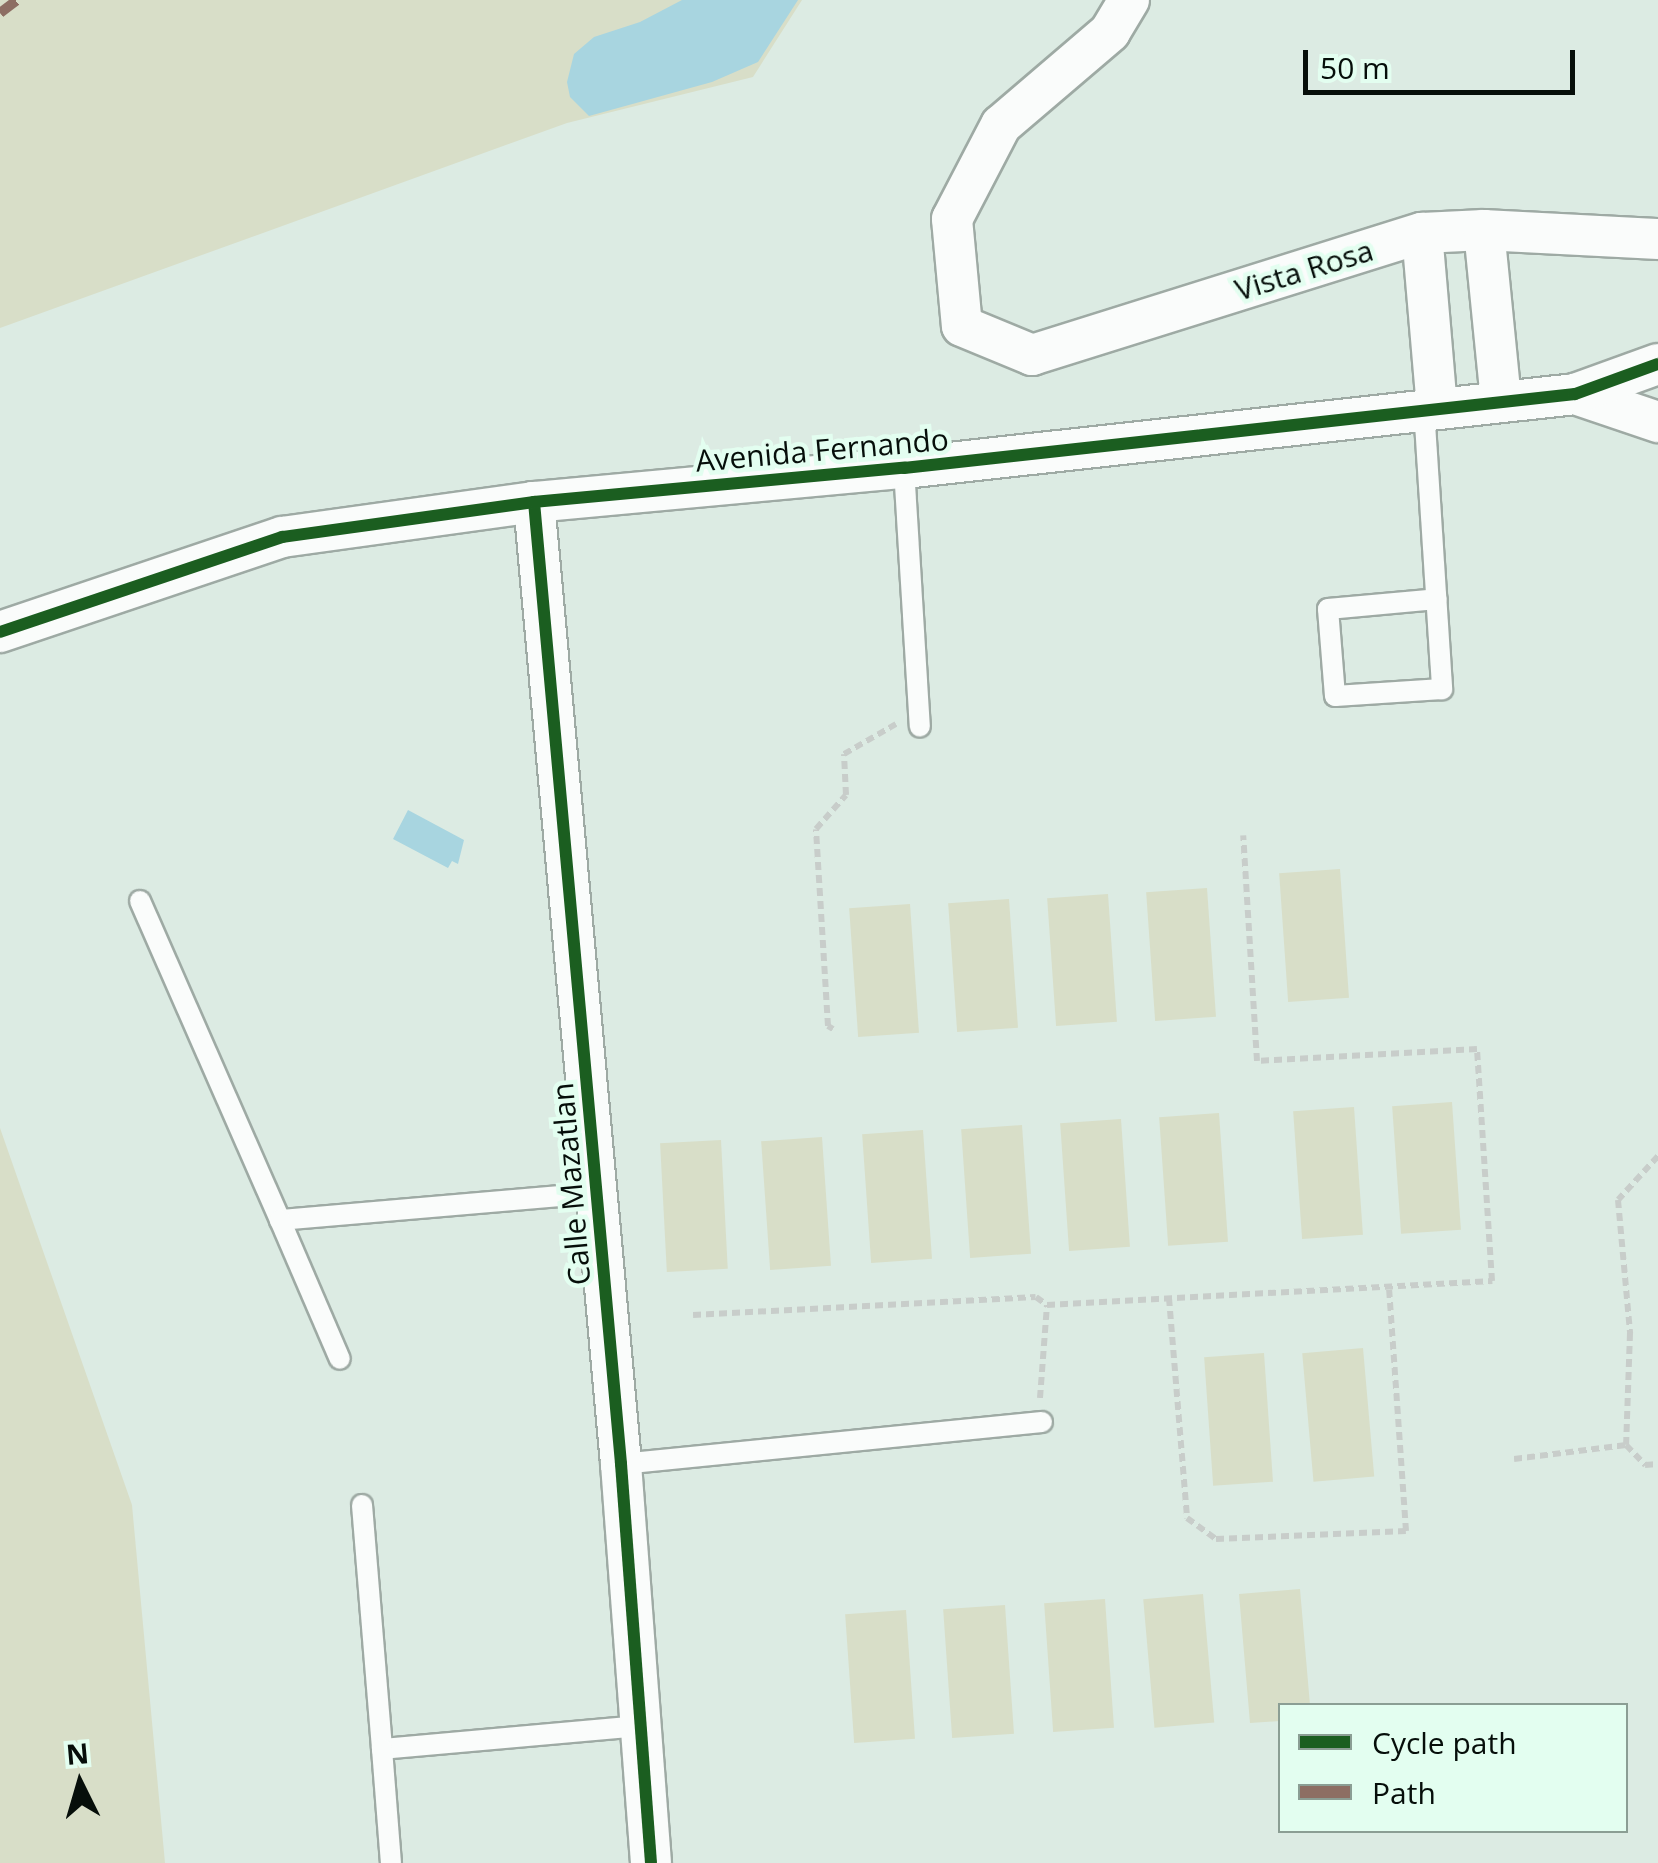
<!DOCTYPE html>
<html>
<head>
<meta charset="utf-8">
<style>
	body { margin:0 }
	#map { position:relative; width:1658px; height:1863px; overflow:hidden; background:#dcebe3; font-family:"Open Sans",sans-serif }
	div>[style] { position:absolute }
	.green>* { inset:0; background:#d8dec8; transform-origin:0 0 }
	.water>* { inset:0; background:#a8d5e0 }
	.path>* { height:6px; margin-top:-3px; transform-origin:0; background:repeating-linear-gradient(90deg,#c8cdca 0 8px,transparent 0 13px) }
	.roads { filter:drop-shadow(2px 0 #9eaaa4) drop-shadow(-2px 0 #9eaaa4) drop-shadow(0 2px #9eaaa4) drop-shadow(0 -2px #9eaaa4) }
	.service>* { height:20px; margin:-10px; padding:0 10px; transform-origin:10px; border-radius:10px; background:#fafcfb }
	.minor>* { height:40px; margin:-20px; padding:0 20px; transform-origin:20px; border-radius:20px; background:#fafcfb }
	.quiet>* { height:10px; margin-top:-5px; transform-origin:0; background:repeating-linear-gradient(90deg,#8d6e63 0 20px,transparent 0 30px) }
	.cycleway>* { height:12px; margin:-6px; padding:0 6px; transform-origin:6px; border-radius:6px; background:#1b5e20 }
	span { translate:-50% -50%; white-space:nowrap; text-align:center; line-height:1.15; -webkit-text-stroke:9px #e3fef0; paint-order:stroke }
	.street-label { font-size:30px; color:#060e0a }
	.legend { position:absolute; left:1278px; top:1703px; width:350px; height:130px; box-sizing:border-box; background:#e3fef0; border:2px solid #8b9e94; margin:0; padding:12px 18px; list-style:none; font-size:30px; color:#060e0a }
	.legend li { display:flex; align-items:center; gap:20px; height:50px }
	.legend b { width:50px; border:2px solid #8b9e94 }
	.north { position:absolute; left:30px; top:1733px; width:100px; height:100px; -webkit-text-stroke:8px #e3fef0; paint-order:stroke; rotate:355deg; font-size:28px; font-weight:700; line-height:40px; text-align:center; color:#060e0a }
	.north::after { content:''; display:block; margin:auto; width:35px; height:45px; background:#060e0a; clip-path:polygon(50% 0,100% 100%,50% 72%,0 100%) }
	.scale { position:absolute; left:1303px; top:50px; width:272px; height:45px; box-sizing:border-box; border:5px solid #060e0a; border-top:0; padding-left:12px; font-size:30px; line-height:35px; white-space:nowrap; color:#060e0a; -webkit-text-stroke:8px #e3fef0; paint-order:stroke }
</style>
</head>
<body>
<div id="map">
	<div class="green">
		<i style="clip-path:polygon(0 0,802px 0,753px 77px,567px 123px,0 328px)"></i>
		<i style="left:1340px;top:869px;width:129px;height:61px;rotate:86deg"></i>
		<i style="left:1207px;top:888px;width:129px;height:61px;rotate:86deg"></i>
		<i style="left:1108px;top:894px;width:128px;height:61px;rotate:86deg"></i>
		<i style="left:1009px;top:899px;width:129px;height:61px;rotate:86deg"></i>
		<i style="left:910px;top:904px;width:129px;height:61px;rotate:86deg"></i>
		<i style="left:1452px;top:1102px;width:128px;height:60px;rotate:86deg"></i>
		<i style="left:1354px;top:1107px;width:128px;height:61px;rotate:86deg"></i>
		<i style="left:1219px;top:1113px;width:129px;height:60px;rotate:86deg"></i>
		<i style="left:1121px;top:1119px;width:128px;height:61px;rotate:86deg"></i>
		<i style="left:1022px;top:1125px;width:129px;height:61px;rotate:86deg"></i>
		<i style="clip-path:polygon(0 1128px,132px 1505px,165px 1863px,0 1863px)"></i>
		<i style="left:923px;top:1130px;width:129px;height:61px;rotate:86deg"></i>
		<i style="left:822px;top:1137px;width:129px;height:61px;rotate:86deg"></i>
		<i style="left:721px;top:1140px;width:129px;height:61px;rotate:87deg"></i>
		<i style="left:1363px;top:1348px;width:129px;height:61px;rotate:85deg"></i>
		<i style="left:1264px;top:1353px;width:129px;height:60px;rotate:86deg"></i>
		<i style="clip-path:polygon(1300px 1589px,1310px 1705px,1280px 1706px,1280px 1721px,1250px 1723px,1239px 1594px)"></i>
		<i style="left:1203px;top:1594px;width:129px;height:60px;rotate:85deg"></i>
		<i style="left:1105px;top:1599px;width:129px;height:61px;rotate:86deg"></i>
		<i style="left:1005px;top:1605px;width:129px;height:62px;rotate:86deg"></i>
		<i style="left:906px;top:1610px;width:129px;height:61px;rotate:86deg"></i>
	</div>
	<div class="water">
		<i style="clip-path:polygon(682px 0,798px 0,758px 62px,712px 82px,589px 116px,570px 97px,567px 82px,574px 54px,594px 37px,640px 22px)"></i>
		<i style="clip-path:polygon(408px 810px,464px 840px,458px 864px,452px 861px,448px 868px,393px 839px)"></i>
	</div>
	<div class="path">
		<i style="left:833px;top:1029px;width:6px;rotate:-149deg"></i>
		<i style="left:828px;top:1026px;width:197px;rotate:-93.5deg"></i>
		<i style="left:816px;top:829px;width:45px;rotate:-48.6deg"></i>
		<i style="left:846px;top:795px;width:41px;rotate:-92.8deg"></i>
		<i style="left:844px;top:754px;width:60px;rotate:-30deg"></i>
		<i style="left:1658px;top:1156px;width:59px;rotate:132.3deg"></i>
		<i style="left:1618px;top:1200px;width:134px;rotate:84.8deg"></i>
		<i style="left:1630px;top:1333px;width:112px;rotate:92deg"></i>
		<i style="left:1626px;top:1445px;width:28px;rotate:46deg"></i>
		<i style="left:1645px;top:1465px;width:13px;rotate:-4deg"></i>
		<i style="left:1169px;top:1298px;width:221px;rotate:85.3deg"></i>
		<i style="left:1187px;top:1518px;width:36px;rotate:36deg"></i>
		<i style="left:1216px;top:1539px;width:190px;rotate:-2.4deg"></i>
		<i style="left:1406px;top:1531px;width:242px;rotate:-94deg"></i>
		<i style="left:693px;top:1315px;width:343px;rotate:-3deg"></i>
		<i style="left:1036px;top:1297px;width:14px;rotate:36deg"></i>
		<i style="left:1047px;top:1305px;width:446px;rotate:-3.1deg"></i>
		<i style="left:1492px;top:1281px;width:232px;rotate:-93.7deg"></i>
		<i style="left:1477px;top:1049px;width:220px;rotate:176.9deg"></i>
		<i style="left:1257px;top:1061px;width:226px;rotate:-93.5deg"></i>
		<i style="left:1040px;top:1398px;width:93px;rotate:-85.7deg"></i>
		<i style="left:1514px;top:1459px;width:113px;rotate:-7.1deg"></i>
	</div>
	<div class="roads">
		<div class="service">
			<i style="left:1424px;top:408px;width:282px;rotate:86.3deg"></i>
			<i style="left:1442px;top:689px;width:107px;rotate:176.3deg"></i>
			<i style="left:1335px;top:696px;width:87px;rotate:-94.6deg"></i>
			<i style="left:1328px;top:609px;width:109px;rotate:-5.2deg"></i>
			<i style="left:904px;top:468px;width:259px;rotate:86.5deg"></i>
			<i style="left:140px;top:901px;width:348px;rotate:66.3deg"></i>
			<i style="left:280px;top:1220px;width:318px;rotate:-4.9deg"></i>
			<i style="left:280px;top:1220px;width:151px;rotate:66.7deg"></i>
			<i style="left:621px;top:1464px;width:423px;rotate:-5.7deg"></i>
			<i style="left:362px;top:1505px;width:245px;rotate:85.3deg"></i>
			<i style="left:382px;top:1749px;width:260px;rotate:-5.1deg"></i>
			<i style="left:382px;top:1749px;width:114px;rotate:85.5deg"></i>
		</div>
		<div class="minor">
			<i style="left:1129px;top:0;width:37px;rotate:121deg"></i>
			<i style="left:1110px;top:32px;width:143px;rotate:139.5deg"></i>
			<i style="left:1001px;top:125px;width:106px;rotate:117.5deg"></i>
			<i style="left:952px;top:219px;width:107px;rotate:84.7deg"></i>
			<i style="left:962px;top:326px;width:76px;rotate:22.5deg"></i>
			<i style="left:1032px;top:355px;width:409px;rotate:-17.4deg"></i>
			<i style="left:1422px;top:233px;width:62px;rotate:-2.8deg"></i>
			<i style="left:1484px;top:230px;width:174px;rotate:3deg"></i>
			<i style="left:1484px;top:230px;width:172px;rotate:84.3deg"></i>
			<i style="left:1422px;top:233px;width:175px;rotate:85.1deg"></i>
			<i style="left:1575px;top:394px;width:88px;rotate:18.6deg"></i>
			<i style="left:534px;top:502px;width:966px;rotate:84.83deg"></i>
			<i style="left:621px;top:1464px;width:400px;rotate:85.7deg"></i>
			<i style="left:0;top:632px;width:298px;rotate:-18.6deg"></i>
			<i style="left:282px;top:537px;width:254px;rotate:-7.9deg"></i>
			<i style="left:534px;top:502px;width:372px;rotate:-5.3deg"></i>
			<i style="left:904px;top:468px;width:675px;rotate:-6.29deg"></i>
			<i style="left:1575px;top:394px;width:88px;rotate:-19.9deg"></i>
		</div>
	</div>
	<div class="quiet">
		<i style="left:0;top:13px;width:21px;rotate:-37deg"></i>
	</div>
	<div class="cycleway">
		<i style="left:534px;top:502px;width:966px;rotate:84.83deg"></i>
		<i style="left:621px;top:1464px;width:400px;rotate:85.7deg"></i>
		<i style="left:0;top:632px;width:298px;rotate:-18.6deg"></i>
		<i style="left:282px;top:537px;width:254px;rotate:-7.9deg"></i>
		<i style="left:534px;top:502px;width:372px;rotate:-5.3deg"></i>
		<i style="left:904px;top:468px;width:675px;rotate:-6.29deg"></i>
		<i style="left:1575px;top:394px;width:88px;rotate:-19.9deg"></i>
	</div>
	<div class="street-label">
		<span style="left:1304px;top:270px;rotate:-17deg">Vista Rosa</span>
		<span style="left:822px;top:450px;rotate:-5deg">Avenida Fernando</span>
		<span style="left:571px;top:1184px;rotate:-95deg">Calle Mazatlan</span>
	</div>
	<ul class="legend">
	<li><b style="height:12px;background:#1b5e20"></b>Cycle path</li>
	<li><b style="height:12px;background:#8d6e63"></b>Path</li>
	</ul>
	<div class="north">N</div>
	<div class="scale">50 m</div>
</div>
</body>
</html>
